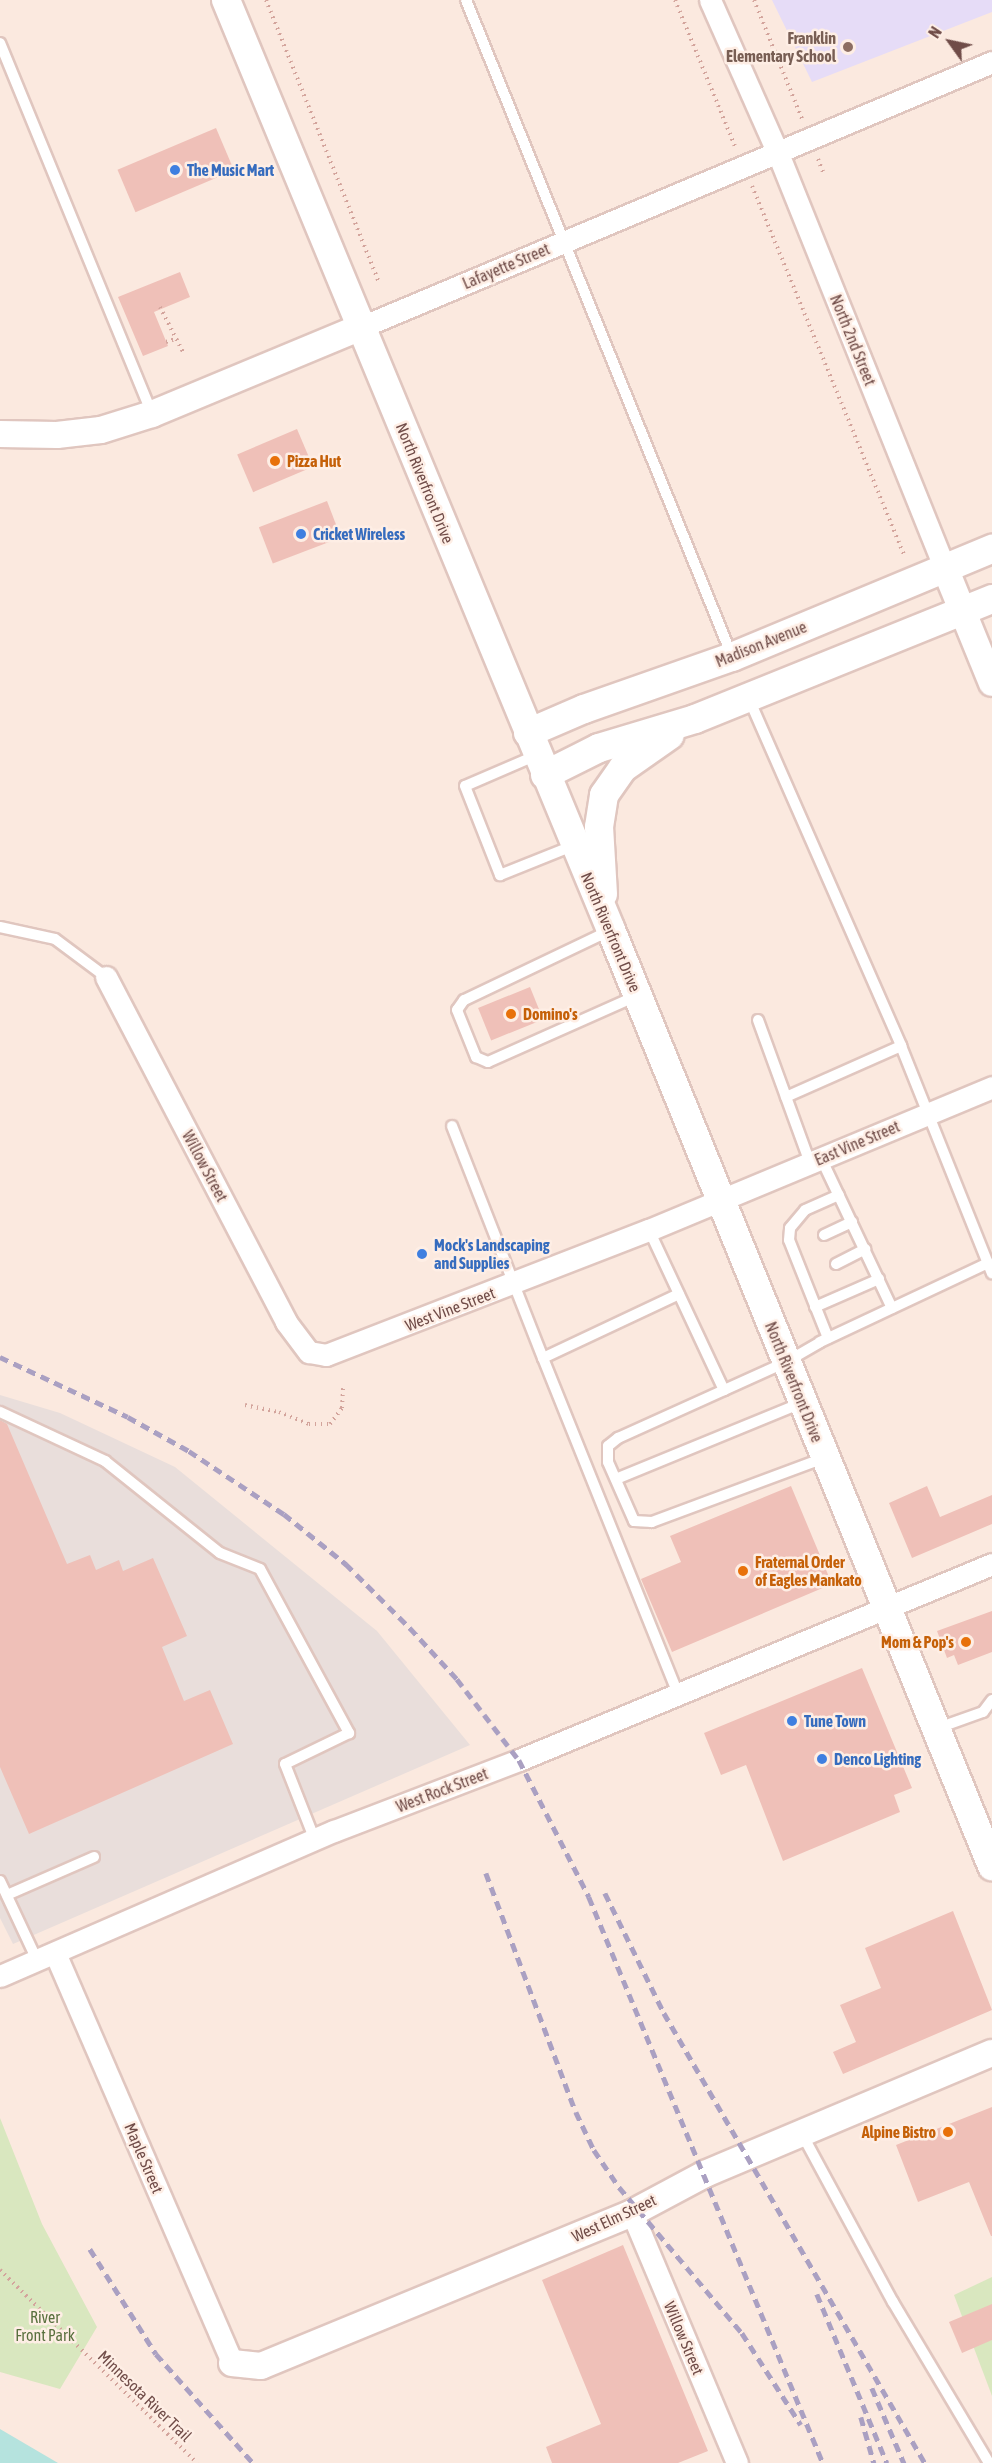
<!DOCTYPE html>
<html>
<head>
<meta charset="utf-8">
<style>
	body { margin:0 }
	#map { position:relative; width:992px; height:2463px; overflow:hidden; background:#fbe9df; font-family:"Asap Condensed",sans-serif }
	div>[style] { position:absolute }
	.industrial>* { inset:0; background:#e9dedb }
	.education>* { inset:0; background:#e6dcf7 }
	.green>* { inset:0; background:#d9e7bf }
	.water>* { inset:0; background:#b5e3de }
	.building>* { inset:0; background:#efc0b8; transform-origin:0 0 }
	.path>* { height:4px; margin-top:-2px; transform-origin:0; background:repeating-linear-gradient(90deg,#d3a49c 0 1.5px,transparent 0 6px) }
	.roads { filter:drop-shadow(2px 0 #e0c6bf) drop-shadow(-2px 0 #e0c6bf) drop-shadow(0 2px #e0c6bf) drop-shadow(0 -2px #e0c6bf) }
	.service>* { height:10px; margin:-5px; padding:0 5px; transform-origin:5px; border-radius:5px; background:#fff }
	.minor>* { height:21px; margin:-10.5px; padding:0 10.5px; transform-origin:10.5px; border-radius:10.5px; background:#fff }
	.tertiary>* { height:26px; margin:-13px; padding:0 13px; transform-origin:13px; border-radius:13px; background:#fff }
	.secondary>* { height:28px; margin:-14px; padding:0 14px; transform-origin:14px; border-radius:14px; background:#fff }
	.rail>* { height:4.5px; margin-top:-2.25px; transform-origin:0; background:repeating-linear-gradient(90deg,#aaa0c2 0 9px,transparent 0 15px) }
	.dots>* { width:16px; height:16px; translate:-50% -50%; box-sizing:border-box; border:3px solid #feeee5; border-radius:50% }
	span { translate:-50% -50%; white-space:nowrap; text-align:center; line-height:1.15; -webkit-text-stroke:5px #feeee5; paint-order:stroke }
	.education-label { font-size:16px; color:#785e54; font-weight:700 }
	.right { translate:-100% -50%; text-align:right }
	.shop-label { font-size:16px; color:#366cbe; font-weight:700 }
	.left { translate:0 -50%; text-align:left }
	.street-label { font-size:16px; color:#704c48 }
	.food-label { font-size:16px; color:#c56008; font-weight:700 }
	.park-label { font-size:16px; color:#59703e }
	.north { position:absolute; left:920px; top:12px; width:60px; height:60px; -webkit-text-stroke:4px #feeee5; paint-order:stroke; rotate:303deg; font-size:16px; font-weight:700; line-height:24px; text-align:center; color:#704c48 }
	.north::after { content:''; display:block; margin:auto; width:21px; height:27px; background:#704c48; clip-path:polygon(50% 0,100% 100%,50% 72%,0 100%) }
</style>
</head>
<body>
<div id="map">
	<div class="industrial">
		<i style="clip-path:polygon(0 1395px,60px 1413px,175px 1467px,377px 1631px,470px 1745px,13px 1944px,0 1918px)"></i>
	</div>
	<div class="education">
		<i style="clip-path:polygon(772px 0,992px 0,992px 12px,812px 82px)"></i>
	</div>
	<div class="green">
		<i style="clip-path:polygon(0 2118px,42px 2224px,97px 2327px,60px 2389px,0 2372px)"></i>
		<i style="clip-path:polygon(992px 2277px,992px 2396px,954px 2295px)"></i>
	</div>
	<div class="water">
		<i style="clip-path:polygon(0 2429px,58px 2463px,0 2463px)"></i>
	</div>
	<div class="building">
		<i style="left:216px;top:128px;width:46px;height:107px;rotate:67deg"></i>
		<i style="clip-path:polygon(180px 272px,190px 297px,154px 312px,168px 346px,143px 356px,118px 297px)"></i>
		<i style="left:297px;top:429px;width:41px;height:65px;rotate:67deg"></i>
		<i style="left:327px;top:501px;width:39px;height:73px;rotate:69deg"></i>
		<i style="left:530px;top:987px;width:35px;height:56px;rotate:68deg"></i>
		<i style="clip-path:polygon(0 1420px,7px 1424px,67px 1564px,90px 1555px,96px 1570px,119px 1560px,123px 1571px,153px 1558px,187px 1636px,162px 1647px,184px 1701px,210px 1690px,233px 1744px,29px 1834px,0 1767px)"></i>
		<i style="clip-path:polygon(791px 1486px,832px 1584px,672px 1652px,641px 1579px,681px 1562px,670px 1536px)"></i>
		<i style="clip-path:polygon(927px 1486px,940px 1517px,992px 1495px,992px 1524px,912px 1558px,889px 1503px)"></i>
		<i style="clip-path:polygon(992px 1611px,992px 1652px,958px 1665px,954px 1655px,947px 1658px,937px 1631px)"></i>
		<i style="clip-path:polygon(862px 1668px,912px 1788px,894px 1795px,900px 1812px,783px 1861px,746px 1765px,721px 1775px,704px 1733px)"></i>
		<i style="clip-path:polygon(953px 1911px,992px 2010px,843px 2074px,833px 2052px,856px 2042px,840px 2005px,881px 1988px,865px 1948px)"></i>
		<i style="clip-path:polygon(992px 2107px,992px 2236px,991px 2236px,969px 2182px,918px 2202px,896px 2145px)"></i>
		<i style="clip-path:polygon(623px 2245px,708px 2451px,678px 2463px,552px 2463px,546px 2447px,601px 2424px,542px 2280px)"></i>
		<i style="clip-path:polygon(992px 2304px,992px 2340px,962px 2353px,949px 2322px)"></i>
	</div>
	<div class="path">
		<i style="left:266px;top:0;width:304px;rotate:68.2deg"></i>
		<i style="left:675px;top:0;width:158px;rotate:67.7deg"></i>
		<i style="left:754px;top:0;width:128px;rotate:68deg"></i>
		<i style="left:818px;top:159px;width:14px;rotate:69deg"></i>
		<i style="left:752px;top:186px;width:401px;rotate:67.6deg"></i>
		<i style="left:160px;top:307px;width:51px;rotate:62.9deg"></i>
		<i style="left:166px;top:342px;width:9px;rotate:-18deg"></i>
		<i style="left:245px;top:1405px;width:35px;rotate:12deg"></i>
		<i style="left:279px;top:1412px;width:32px;rotate:22deg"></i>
		<i style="left:309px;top:1424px;width:21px"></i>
		<i style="left:330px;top:1424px;width:20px;rotate:-53deg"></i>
		<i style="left:342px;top:1408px;width:20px;rotate:-87deg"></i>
		<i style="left:0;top:2270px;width:276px;rotate:44.4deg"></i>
	</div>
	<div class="roads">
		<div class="service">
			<i style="left:466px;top:0;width:708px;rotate:67.93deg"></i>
			<i style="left:0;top:43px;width:401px;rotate:67.7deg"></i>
			<i style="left:749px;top:699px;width:379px;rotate:66.3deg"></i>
			<i style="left:901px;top:1046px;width:245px;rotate:68.2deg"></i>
			<i style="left:537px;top:755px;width:78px;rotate:156.7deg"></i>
			<i style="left:465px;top:786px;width:96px;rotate:68.5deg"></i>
			<i style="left:500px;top:875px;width:81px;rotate:-21.8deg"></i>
			<i style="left:0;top:927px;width:56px;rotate:12.3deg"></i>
			<i style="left:55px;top:939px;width:64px;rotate:36.7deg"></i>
			<i style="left:611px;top:930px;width:163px;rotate:154.5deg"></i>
			<i style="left:464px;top:1000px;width:12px;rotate:125deg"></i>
			<i style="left:457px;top:1010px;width:51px;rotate:68deg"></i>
			<i style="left:476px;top:1057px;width:13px;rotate:23deg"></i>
			<i style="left:488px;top:1062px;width:162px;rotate:-24deg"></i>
			<i style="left:758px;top:1020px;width:152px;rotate:70deg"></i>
			<i style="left:786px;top:1097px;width:126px;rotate:-23.9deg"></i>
			<i style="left:452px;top:1126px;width:249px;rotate:68.6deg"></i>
			<i style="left:543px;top:1358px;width:150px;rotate:-25.2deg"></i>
			<i style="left:821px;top:1158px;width:166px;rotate:64.7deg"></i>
			<i style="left:649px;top:1230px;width:177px;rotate:64.9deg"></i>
			<i style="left:824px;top:1235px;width:31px;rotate:-25deg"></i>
			<i style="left:836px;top:1264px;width:33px;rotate:-27deg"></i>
			<i style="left:815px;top:1307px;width:70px;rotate:-23.6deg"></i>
			<i style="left:828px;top:1338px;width:105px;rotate:-111.7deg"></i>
			<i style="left:789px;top:1240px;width:12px;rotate:-85deg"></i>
			<i style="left:790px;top:1228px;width:23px;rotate:-50deg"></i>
			<i style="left:805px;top:1210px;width:37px;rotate:-24deg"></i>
			<i style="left:543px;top:1358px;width:361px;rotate:68.1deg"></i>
			<i style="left:0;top:1412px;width:116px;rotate:25deg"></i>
			<i style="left:105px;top:1461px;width:147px;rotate:38.7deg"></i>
			<i style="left:220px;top:1553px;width:43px;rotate:21.8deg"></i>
			<i style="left:260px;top:1569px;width:187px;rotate:61.5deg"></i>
			<i style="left:349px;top:1733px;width:71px;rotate:154.2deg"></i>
			<i style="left:285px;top:1764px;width:82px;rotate:68.5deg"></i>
			<i style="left:824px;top:1458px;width:184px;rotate:159.6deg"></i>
			<i style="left:652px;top:1522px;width:18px;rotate:-177deg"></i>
			<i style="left:634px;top:1521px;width:64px;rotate:-113.8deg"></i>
			<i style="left:608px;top:1462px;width:16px;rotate:-90deg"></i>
			<i style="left:608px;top:1446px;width:13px;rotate:-39deg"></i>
			<i style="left:618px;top:1438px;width:184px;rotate:-24.3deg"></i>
			<i style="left:786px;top:1362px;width:39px;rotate:-30deg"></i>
			<i style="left:820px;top:1342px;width:186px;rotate:-25.2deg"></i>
			<i style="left:616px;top:1479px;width:200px;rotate:-22.3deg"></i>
			<i style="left:938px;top:1728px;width:48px;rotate:-19.6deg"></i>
			<i style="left:983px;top:1712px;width:15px;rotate:-53deg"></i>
			<i style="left:0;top:1881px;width:87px;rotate:64.9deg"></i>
			<i style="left:7px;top:1895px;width:95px;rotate:-23.6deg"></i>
			<i style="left:802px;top:2134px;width:191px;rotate:61.6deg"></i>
			<i style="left:893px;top:2302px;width:187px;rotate:59.2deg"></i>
		</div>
		<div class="minor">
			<i style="left:710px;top:0;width:165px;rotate:66.1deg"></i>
			<i style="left:777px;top:151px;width:450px;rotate:68.1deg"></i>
			<i style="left:359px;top:328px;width:687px;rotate:-22.79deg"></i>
			<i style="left:106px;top:977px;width:389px;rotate:62.4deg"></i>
			<i style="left:286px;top:1322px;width:38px;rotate:53deg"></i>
			<i style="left:309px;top:1352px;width:17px;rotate:10deg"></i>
			<i style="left:326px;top:1355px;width:346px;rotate:-21.2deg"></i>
			<i style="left:649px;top:1230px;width:372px;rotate:-22.6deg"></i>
			<i style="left:55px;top:1953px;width:447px;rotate:66.6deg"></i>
			<i style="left:0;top:1976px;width:364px;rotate:-23.5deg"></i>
			<i style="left:334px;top:1831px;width:198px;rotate:-21deg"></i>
			<i style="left:519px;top:1760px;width:512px;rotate:-22.51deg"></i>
			<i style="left:632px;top:2213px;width:271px;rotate:67.2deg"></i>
		</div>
		<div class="tertiary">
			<i style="left:0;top:434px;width:57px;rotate:1deg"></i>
			<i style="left:57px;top:435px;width:44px;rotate:-6.5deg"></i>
			<i style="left:101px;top:430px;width:53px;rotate:-17.4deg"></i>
			<i style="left:152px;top:414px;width:224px;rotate:-22.6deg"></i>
			<i style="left:945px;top:568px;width:124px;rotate:67.8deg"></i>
			<i style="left:232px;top:2363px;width:29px;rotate:6deg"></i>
			<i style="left:261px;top:2366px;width:401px;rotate:-22.4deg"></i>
			<i style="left:632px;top:2213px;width:83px;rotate:-28.1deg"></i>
			<i style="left:705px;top:2174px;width:311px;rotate:-22.9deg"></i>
		</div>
		<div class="secondary">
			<i style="left:226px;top:0;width:1007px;rotate:67.51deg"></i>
			<i style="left:611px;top:930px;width:1011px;rotate:67.85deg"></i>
			<i style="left:528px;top:733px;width:61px;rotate:-23.2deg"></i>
			<i style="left:584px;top:709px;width:157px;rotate:-19.4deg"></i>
			<i style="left:732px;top:657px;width:282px;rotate:-22.6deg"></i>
			<i style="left:545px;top:775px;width:60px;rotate:-26.6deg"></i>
			<i style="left:599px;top:748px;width:100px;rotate:-16.8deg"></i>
			<i style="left:695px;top:719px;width:320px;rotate:-22deg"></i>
			<i style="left:603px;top:894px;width:67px;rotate:-93.4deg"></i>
			<i style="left:599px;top:827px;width:32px;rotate:-81deg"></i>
			<i style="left:604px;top:795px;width:33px;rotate:-55deg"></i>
			<i style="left:623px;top:768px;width:57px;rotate:-35.1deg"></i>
		</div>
	</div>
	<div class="rail">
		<i style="left:0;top:1357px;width:141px;rotate:25.1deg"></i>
		<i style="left:128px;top:1417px;width:70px;rotate:29.1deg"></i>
		<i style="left:189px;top:1451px;width:114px;rotate:33.6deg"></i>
		<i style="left:284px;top:1514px;width:80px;rotate:38.9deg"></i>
		<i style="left:346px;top:1564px;width:91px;rotate:45deg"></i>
		<i style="left:410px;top:1628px;width:69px;rotate:47.3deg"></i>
		<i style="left:457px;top:1679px;width:102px;rotate:52.6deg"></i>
		<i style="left:519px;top:1760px;width:154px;rotate:62.9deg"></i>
		<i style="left:589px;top:1897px;width:612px;rotate:67.54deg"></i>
		<i style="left:486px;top:1873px;width:255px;rotate:69.4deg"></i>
		<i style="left:576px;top:2112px;width:42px;rotate:64.7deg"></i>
		<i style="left:594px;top:2150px;width:45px;rotate:56deg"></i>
		<i style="left:619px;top:2187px;width:191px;rotate:49.9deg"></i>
		<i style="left:742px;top:2333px;width:109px;rotate:57.3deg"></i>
		<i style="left:605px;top:1893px;width:134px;rotate:63.8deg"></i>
		<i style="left:664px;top:2013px;width:520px;rotate:59.89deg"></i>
		<i style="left:90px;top:2249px;width:124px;rotate:57.8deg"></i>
		<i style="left:156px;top:2354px;width:146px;rotate:48.3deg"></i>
		<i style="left:817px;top:2294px;width:183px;rotate:67.5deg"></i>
		<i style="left:872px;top:2388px;width:82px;rotate:66.9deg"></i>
		<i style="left:861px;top:2417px;width:48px;rotate:74.2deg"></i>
	</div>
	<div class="dots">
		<i style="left:848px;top:47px;background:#8d6e63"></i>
		<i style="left:175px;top:170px;background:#3f7fe0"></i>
		<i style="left:275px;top:461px;background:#e8710a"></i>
		<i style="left:301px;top:534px;background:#3f7fe0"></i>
		<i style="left:511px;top:1014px;background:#e8710a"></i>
		<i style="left:422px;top:1254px;background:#3f7fe0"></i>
		<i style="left:743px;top:1571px;background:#e8710a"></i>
		<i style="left:966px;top:1642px;background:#e8710a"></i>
		<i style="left:792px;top:1721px;background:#3f7fe0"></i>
		<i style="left:822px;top:1759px;background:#3f7fe0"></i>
		<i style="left:948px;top:2132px;background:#e8710a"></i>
	</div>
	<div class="education-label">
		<span class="right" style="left:836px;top:47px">Franklin<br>Elementary School</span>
	</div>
	<div class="shop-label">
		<span class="left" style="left:187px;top:170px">The Music Mart</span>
		<span class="left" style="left:313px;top:534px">Cricket Wireless</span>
		<span class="left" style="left:434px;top:1254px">Mock's Landscaping<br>and Supplies</span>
		<span class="left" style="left:804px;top:1721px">Tune Town</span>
		<span class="left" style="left:834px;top:1759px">Denco Lighting</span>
	</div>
	<div class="street-label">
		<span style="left:506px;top:266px;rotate:-23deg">Lafayette Street</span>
		<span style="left:853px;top:340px;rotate:68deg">North 2nd Street</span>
		<span style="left:425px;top:483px;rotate:68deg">North Riverfront Drive</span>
		<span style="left:761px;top:644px;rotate:-22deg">Madison Avenue</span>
		<span style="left:611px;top:932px;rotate:67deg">North Riverfront Drive</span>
		<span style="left:857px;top:1143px;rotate:-23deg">East Vine Street</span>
		<span style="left:205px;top:1166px;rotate:62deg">Willow Street</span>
		<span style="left:450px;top:1309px;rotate:-21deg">West Vine Street</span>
		<span style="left:794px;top:1382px;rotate:68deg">North Riverfront Drive</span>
		<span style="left:442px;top:1790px;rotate:-21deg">West Rock Street</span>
		<span style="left:144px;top:2158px;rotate:67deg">Maple Street</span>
		<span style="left:614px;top:2218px;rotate:-25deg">West Elm Street</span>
		<span style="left:684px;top:2338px;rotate:67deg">Willow Street</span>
		<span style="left:145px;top:2396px;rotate:44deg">Minnesota River Trail</span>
	</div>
	<div class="food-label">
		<span class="left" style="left:287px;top:461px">Pizza Hut</span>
		<span class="left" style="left:523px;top:1014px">Domino's</span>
		<span class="left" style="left:755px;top:1571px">Fraternal Order<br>of Eagles Mankato</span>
		<span class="right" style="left:954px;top:1642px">Mom &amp; Pop's</span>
		<span class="right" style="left:936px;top:2132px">Alpine Bistro</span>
	</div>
	<div class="park-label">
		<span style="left:45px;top:2326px">River<br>Front Park</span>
	</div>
	<div class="north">N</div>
</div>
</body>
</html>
